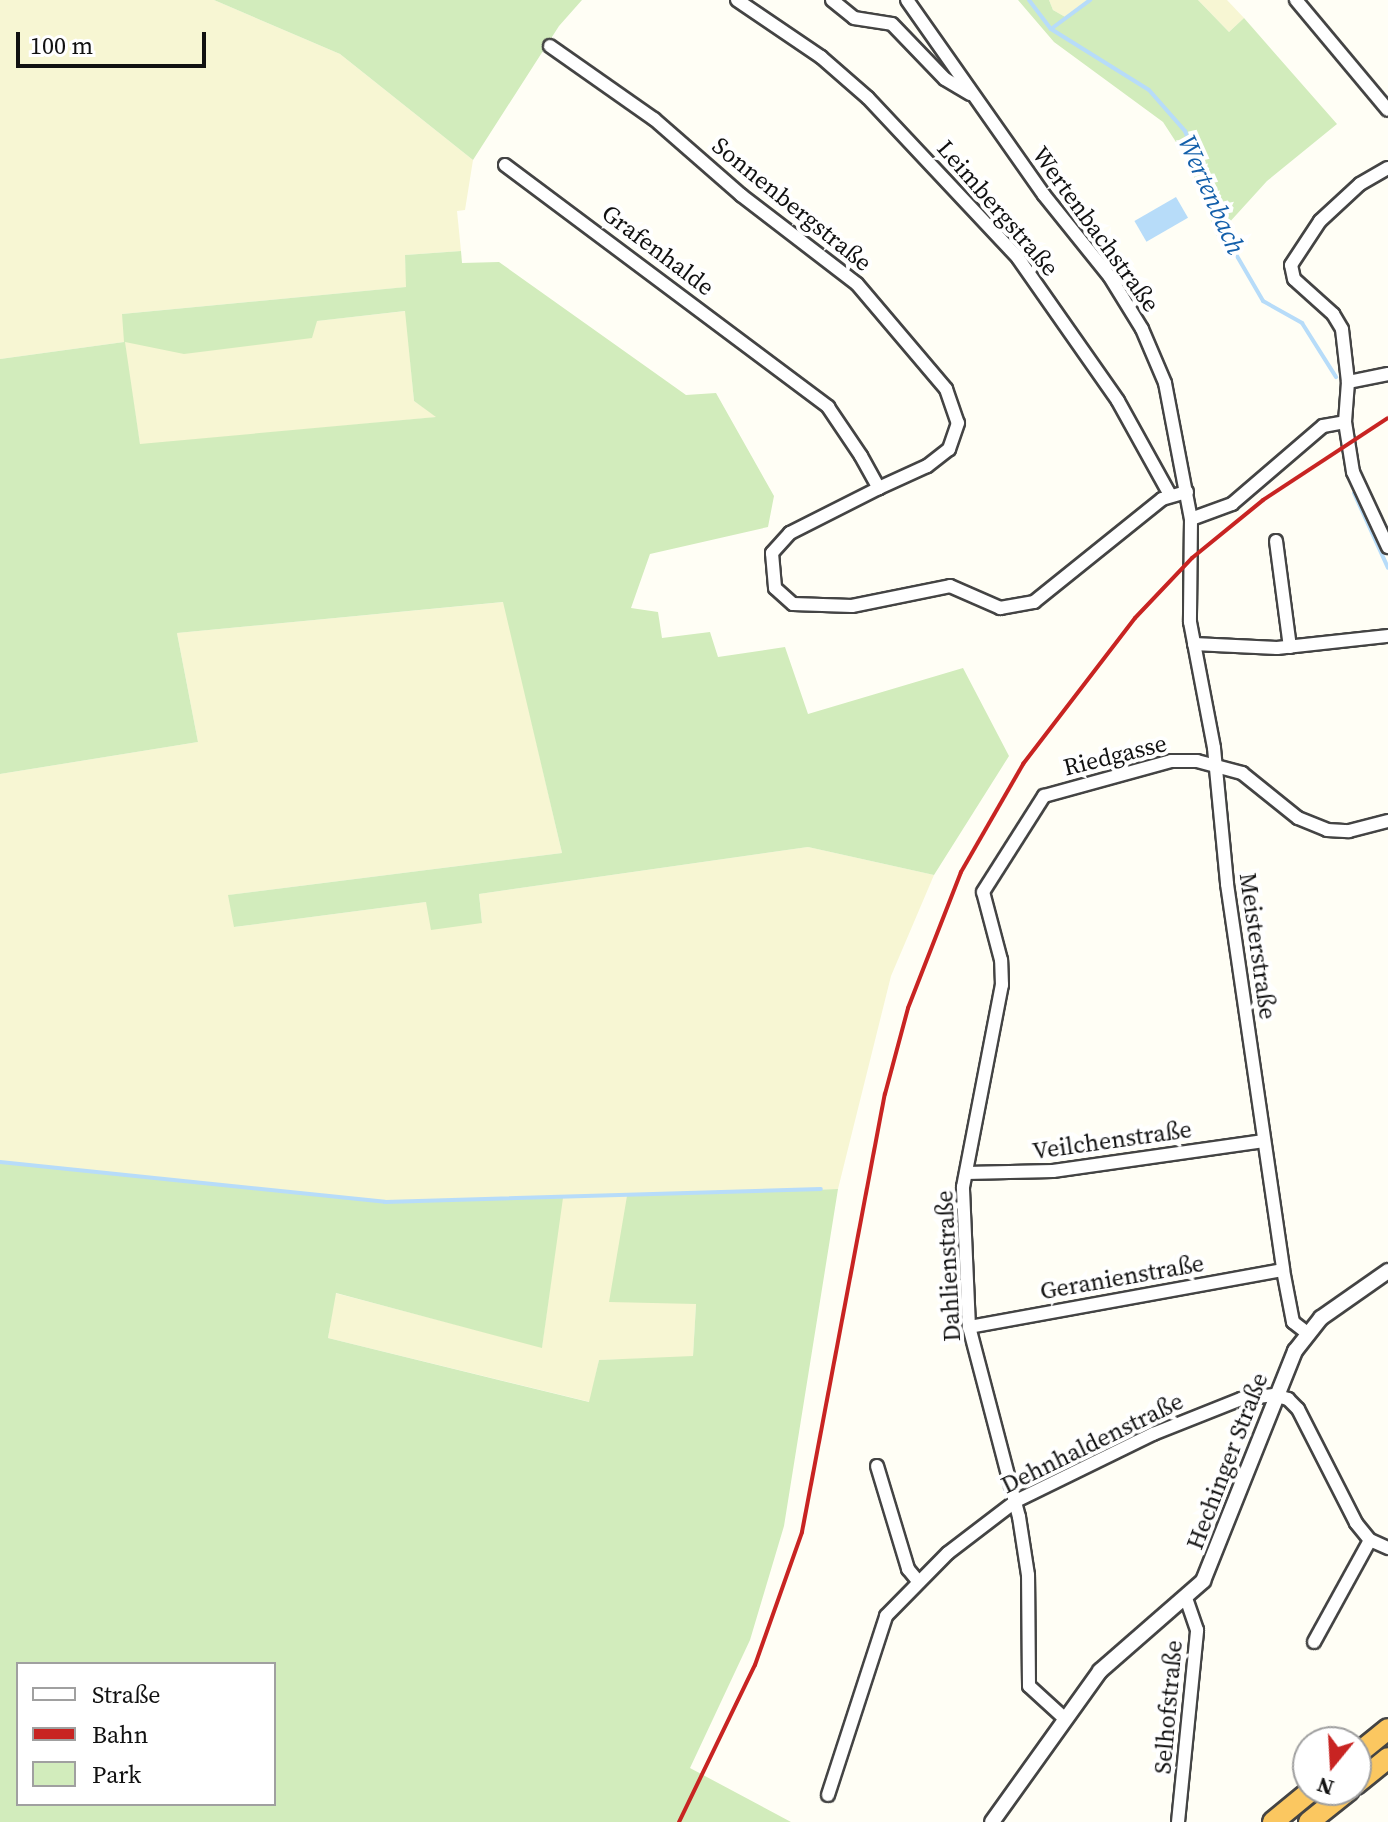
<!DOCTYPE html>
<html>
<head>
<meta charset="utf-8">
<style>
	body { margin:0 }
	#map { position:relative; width:1388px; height:1822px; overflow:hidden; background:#fffef5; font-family:"Source Serif 4",serif }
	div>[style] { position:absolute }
	.farmland>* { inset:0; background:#f7f6d3 }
	.green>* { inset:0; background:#d2ecbc }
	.water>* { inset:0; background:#b7dcf9; transform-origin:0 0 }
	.stream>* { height:4px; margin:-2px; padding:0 2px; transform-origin:2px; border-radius:2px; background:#b7dcf9 }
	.roads { filter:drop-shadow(2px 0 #444) drop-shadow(-2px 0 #444) drop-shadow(0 2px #444) drop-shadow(0 -2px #444) }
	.minor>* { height:12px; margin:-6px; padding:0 6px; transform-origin:6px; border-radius:6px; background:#fff }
	.tertiary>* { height:14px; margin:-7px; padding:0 7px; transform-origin:7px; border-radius:7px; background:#fff }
	.trunk>* { height:20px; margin:-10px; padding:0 10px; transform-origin:10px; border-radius:10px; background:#fbc760 }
	.rail>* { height:4px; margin:-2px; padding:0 2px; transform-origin:2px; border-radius:2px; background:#c82422 }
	span { translate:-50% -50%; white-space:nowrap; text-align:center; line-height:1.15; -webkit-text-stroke:8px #fff; paint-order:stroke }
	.street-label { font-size:24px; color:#111 }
	.water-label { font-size:26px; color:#135faa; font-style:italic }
	.legend { position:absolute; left:16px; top:1662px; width:260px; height:144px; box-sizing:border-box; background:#fff; border:2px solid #a0a0a0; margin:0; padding:10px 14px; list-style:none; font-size:24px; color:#111 }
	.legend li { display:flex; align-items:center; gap:16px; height:40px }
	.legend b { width:40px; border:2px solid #a0a0a0 }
	.north { position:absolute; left:1292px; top:1726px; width:80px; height:80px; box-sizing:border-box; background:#fff; border:2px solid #a0a0a0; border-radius:50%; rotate:198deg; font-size:22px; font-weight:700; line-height:32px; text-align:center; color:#111 }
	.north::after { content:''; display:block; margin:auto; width:28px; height:36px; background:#c82422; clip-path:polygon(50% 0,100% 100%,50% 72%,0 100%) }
	.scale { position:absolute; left:16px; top:32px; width:190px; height:36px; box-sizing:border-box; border:4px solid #111; border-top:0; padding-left:10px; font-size:24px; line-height:28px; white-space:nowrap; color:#111; -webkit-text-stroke:6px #fff; paint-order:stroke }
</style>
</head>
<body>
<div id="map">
	<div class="farmland">
		<i style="clip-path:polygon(0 0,214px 0,340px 54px,473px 160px,465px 210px,457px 211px,461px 251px,405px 255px,407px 287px,122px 314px,316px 321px,406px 311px,414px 401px,438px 417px,140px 445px,124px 342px,0 359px)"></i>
		<i style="clip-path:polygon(1049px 0,1090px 0,1067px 18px,1053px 10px)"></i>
		<i style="clip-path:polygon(1198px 0,1227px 0,1244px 18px,1229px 32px)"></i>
		<i style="clip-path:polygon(504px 602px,562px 853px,229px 895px,235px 927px,426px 902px,482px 922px,479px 894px,808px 847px,934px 875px,891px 976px,838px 1189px,627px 1196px,696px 1304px,693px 1357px,599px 1360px,590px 1402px,328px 1338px,335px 1293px,542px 1347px,562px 1198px,385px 1202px,0 1162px,0 774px,198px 742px,177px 633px)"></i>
	</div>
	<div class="green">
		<i style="clip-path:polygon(214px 0,582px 0,559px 26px,473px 160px,340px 54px)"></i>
		<i style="clip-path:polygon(1018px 0,1049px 0,1053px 10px,1067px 18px,1090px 0,1198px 0,1229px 32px,1244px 18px,1337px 124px,1267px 181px,1217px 236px,1187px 159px,1163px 122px,1054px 42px)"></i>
		<i style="clip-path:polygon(evenodd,461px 251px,462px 263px,499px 262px,686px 395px,716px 393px,774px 496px,768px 527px,650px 554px,631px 608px,658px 612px,662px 638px,710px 632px,718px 657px,785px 647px,808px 714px,963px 668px,1009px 756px,934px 875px,808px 847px,479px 894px,482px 923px,431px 930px,426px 902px,234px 927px,228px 895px,562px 853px,503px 602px,177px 633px,198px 742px,0 774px,0 359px,124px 342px,122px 314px,406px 287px,405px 255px,461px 251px,405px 311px,414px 401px,436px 417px,140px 444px,125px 342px,184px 354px,312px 338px,317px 321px,405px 311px)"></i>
		<i style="clip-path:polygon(evenodd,0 1162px,385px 1202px,563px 1198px,542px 1348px,336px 1293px,328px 1338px,589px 1402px,599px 1360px,693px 1356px,696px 1304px,609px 1302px,627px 1196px,838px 1189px,784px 1526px,750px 1640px,690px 1768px,791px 1822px,0 1822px,0 1162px,18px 1664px,274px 1664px,274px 1804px,18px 1804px,18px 1664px)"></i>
	</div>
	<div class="water">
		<i style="left:1176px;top:197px;width:24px;height:48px;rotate:60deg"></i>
	</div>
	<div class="stream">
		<i style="left:1029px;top:0;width:36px;rotate:53deg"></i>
		<i style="left:1051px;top:29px;width:115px;rotate:31.9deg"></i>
		<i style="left:1149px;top:90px;width:55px;rotate:48.7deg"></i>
		<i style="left:1185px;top:131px;width:122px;rotate:68.3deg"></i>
		<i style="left:1230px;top:244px;width:66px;rotate:59.9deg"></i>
		<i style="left:1263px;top:301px;width:45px;rotate:29.4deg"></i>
		<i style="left:1302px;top:323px;width:64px;rotate:57.8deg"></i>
		<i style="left:1051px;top:29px;width:49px;rotate:-36.6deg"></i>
		<i style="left:1354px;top:493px;width:82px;rotate:65.6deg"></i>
		<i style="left:0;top:1162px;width:387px;rotate:5.9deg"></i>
		<i style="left:385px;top:1202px;width:436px;rotate:-1.7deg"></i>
	</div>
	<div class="roads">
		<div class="minor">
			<i style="left:737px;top:0;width:102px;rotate:34.2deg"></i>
			<i style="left:821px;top:57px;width:62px;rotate:41.1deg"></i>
			<i style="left:868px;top:98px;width:219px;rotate:46.8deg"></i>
			<i style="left:1018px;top:258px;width:174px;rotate:55deg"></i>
			<i style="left:1118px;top:401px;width:107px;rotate:61deg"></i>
			<i style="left:832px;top:0;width:28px;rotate:39deg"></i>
			<i style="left:854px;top:18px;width:38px;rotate:9deg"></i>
			<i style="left:892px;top:24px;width:76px;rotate:46.1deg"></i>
			<i style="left:945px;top:79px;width:29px;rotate:31deg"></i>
			<i style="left:907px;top:0;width:238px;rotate:54.9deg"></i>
			<i style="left:1044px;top:195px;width:105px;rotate:51.2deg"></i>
			<i style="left:1110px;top:277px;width:61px;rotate:58.4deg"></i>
			<i style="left:1142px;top:329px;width:59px;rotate:66.9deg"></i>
			<i style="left:1165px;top:383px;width:138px;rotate:79.2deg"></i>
			<i style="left:1191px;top:519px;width:103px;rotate:90.6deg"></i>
			<i style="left:1190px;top:622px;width:128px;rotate:79.2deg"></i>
			<i style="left:1214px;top:748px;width:137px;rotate:84.5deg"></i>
			<i style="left:1227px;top:884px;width:390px;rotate:81.7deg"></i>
			<i style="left:1283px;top:1270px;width:53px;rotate:79.1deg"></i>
			<i style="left:1293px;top:1322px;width:18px;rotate:38deg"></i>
			<i style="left:1296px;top:0;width:143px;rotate:50.1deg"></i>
			<i style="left:550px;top:46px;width:127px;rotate:35.1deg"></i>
			<i style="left:654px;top:119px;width:116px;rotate:41.1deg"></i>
			<i style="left:741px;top:195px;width:146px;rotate:37.5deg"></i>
			<i style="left:857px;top:284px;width:138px;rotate:49.7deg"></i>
			<i style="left:946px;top:389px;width:36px;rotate:71deg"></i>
			<i style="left:958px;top:423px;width:28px;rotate:109deg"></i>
			<i style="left:949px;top:449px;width:28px;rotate:142deg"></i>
			<i style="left:927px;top:466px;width:53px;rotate:155.4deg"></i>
			<i style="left:505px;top:165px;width:404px;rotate:36.8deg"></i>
			<i style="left:828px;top:407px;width:59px;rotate:56deg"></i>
			<i style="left:861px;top:456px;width:37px;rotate:61deg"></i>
			<i style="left:879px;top:488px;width:100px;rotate:153.2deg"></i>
			<i style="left:790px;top:533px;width:27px;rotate:132deg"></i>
			<i style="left:772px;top:553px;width:35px;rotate:85deg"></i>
			<i style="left:775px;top:588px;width:24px;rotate:42deg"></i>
			<i style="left:793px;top:604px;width:59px;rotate:1.9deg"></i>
			<i style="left:852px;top:606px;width:100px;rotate:-11.5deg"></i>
			<i style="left:950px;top:586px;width:55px;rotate:23.7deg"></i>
			<i style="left:1000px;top:608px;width:35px;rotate:-10deg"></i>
			<i style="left:1034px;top:602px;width:164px;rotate:-38.8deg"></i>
			<i style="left:1162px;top:499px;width:26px;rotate:-16deg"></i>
			<i style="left:1388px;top:374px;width:41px;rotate:168.7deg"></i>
			<i style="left:1348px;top:382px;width:40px;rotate:94.3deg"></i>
			<i style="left:1345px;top:422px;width:51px;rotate:80.9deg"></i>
			<i style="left:1353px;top:472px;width:83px;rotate:65deg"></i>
			<i style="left:1348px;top:382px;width:53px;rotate:-96.5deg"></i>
			<i style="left:1342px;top:329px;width:17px;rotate:-121deg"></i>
			<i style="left:1333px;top:314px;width:52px;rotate:-138.1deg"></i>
			<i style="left:1294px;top:279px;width:14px;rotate:-102deg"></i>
			<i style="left:1291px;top:265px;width:53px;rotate:-56.6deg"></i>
			<i style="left:1320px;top:221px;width:54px;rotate:-42.8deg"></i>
			<i style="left:1360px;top:184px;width:32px;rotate:-30deg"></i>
			<i style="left:1191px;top:519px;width:44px;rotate:-20.1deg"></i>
			<i style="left:1232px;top:504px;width:120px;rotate:-40.6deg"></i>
			<i style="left:1323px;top:426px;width:22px;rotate:-10deg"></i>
			<i style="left:1276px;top:541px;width:107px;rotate:82.5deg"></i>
			<i style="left:1194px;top:644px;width:83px;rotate:2.8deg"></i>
			<i style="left:1277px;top:648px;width:112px;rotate:-6.2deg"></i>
			<i style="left:966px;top:1173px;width:87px;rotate:-1.3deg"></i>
			<i style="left:1053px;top:1171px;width:213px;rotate:-8.1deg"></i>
			<i style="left:969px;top:1327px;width:319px;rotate:-10.3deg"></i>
			<i style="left:877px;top:1466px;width:108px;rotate:73.2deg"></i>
			<i style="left:908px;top:1569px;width:17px;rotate:50deg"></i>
			<i style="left:1314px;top:1642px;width:116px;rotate:-61.2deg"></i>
			<i style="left:1063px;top:1717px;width:46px;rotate:-137.6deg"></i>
			<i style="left:1029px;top:1686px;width:111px;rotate:-90.5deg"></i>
			<i style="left:1028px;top:1575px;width:59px;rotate:-98.8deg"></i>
			<i style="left:1019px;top:1517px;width:196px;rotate:-104.7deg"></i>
			<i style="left:969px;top:1327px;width:140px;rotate:-92.5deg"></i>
			<i style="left:963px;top:1187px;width:206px;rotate:-79.1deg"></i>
			<i style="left:1002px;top:985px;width:25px;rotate:-92deg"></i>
			<i style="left:1001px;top:960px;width:70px;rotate:-104.8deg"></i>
			<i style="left:983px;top:892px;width:114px;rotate:-57.6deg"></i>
			<i style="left:1044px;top:796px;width:132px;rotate:-15.4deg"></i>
			<i style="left:1171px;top:761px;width:26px"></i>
			<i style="left:1197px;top:761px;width:47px;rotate:14.9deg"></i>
			<i style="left:1242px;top:773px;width:72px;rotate:38.8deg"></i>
			<i style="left:1298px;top:818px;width:31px;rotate:22deg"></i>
			<i style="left:1327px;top:830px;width:22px;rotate:3deg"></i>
			<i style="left:1349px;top:831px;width:40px;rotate:-14.4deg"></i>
			<i style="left:828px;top:1795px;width:188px;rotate:-72deg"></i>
			<i style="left:886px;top:1616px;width:88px;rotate:-45.5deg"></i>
			<i style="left:948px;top:1553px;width:86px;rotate:-37.4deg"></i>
			<i style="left:1016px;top:1501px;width:153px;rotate:-26.1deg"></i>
			<i style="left:1153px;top:1434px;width:95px;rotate:-21.7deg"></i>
			<i style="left:1241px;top:1399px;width:33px;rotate:-7deg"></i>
			<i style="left:1274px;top:1395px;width:15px;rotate:16deg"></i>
			<i style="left:1288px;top:1399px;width:14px;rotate:45deg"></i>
			<i style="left:1298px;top:1409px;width:128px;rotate:63deg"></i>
			<i style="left:1356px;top:1523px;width:22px;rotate:51deg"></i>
			<i style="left:1370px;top:1540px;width:20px;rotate:24deg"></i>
			<i style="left:1178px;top:1822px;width:193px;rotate:-84.3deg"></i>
			<i style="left:1197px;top:1630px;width:34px;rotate:-109deg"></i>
		</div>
		<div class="tertiary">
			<i style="left:992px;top:1822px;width:186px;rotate:-54.4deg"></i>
			<i style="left:1100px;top:1671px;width:137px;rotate:-41.1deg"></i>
			<i style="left:1203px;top:1581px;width:248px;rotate:-68.2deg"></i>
			<i style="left:1295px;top:1351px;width:42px;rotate:-51.8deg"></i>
			<i style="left:1321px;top:1318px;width:82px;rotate:-35deg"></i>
		</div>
		<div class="trunk">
			<i style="left:1356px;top:1755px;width:41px;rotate:-39.1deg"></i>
			<i style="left:1356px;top:1784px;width:41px;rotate:-39.1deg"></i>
			<i style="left:1273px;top:1822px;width:50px;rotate:-39.4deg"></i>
			<i style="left:1309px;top:1822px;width:51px;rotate:-38.7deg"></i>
		</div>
	</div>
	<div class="rail">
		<i style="left:679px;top:1822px;width:174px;rotate:-64.2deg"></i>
		<i style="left:755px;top:1665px;width:141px;rotate:-70.5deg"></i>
		<i style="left:802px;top:1532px;width:446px;rotate:-79.3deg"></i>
		<i style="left:885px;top:1094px;width:89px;rotate:-75deg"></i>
		<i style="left:908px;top:1008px;width:146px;rotate:-68.7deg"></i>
		<i style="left:961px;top:872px;width:125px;rotate:-60.1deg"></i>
		<i style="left:1023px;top:764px;width:184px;rotate:-52.5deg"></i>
		<i style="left:1135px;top:618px;width:83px;rotate:-46.5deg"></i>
		<i style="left:1192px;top:558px;width:92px;rotate:-39.2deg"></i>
		<i style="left:1263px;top:500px;width:149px;rotate:-33.3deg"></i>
	</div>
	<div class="street-label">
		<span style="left:792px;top:204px;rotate:39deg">Sonnenbergstraße</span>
		<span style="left:998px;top:208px;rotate:49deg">Leimbergstraße</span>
		<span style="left:1096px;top:229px;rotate:54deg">Wertenbachstraße</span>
		<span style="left:658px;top:250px;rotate:37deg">Grafenhalde</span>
		<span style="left:1115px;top:755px;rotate:-14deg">Riedgasse</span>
		<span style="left:1258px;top:946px;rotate:82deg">Meisterstraße</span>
		<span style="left:1112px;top:1140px;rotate:-8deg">Veilchenstraße</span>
		<span style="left:948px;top:1266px;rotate:-93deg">Dahlienstraße</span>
		<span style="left:1122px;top:1277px;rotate:-10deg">Geranienstraße</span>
		<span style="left:1092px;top:1443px;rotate:-26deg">Dehnhaldenstraße</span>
		<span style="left:1227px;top:1461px;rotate:-69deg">Hechinger Straße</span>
		<span style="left:1168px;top:1707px;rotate:-85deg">Selhofstraße</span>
	</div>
	<div class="water-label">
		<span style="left:1211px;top:195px;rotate:66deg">Wertenbach</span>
	</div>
	<ul class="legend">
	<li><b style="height:10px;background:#fff"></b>Straße</li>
	<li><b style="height:10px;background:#c82422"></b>Bahn</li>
	<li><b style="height:22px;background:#d2ecbc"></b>Park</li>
	</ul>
	<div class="north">N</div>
	<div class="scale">100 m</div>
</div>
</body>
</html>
